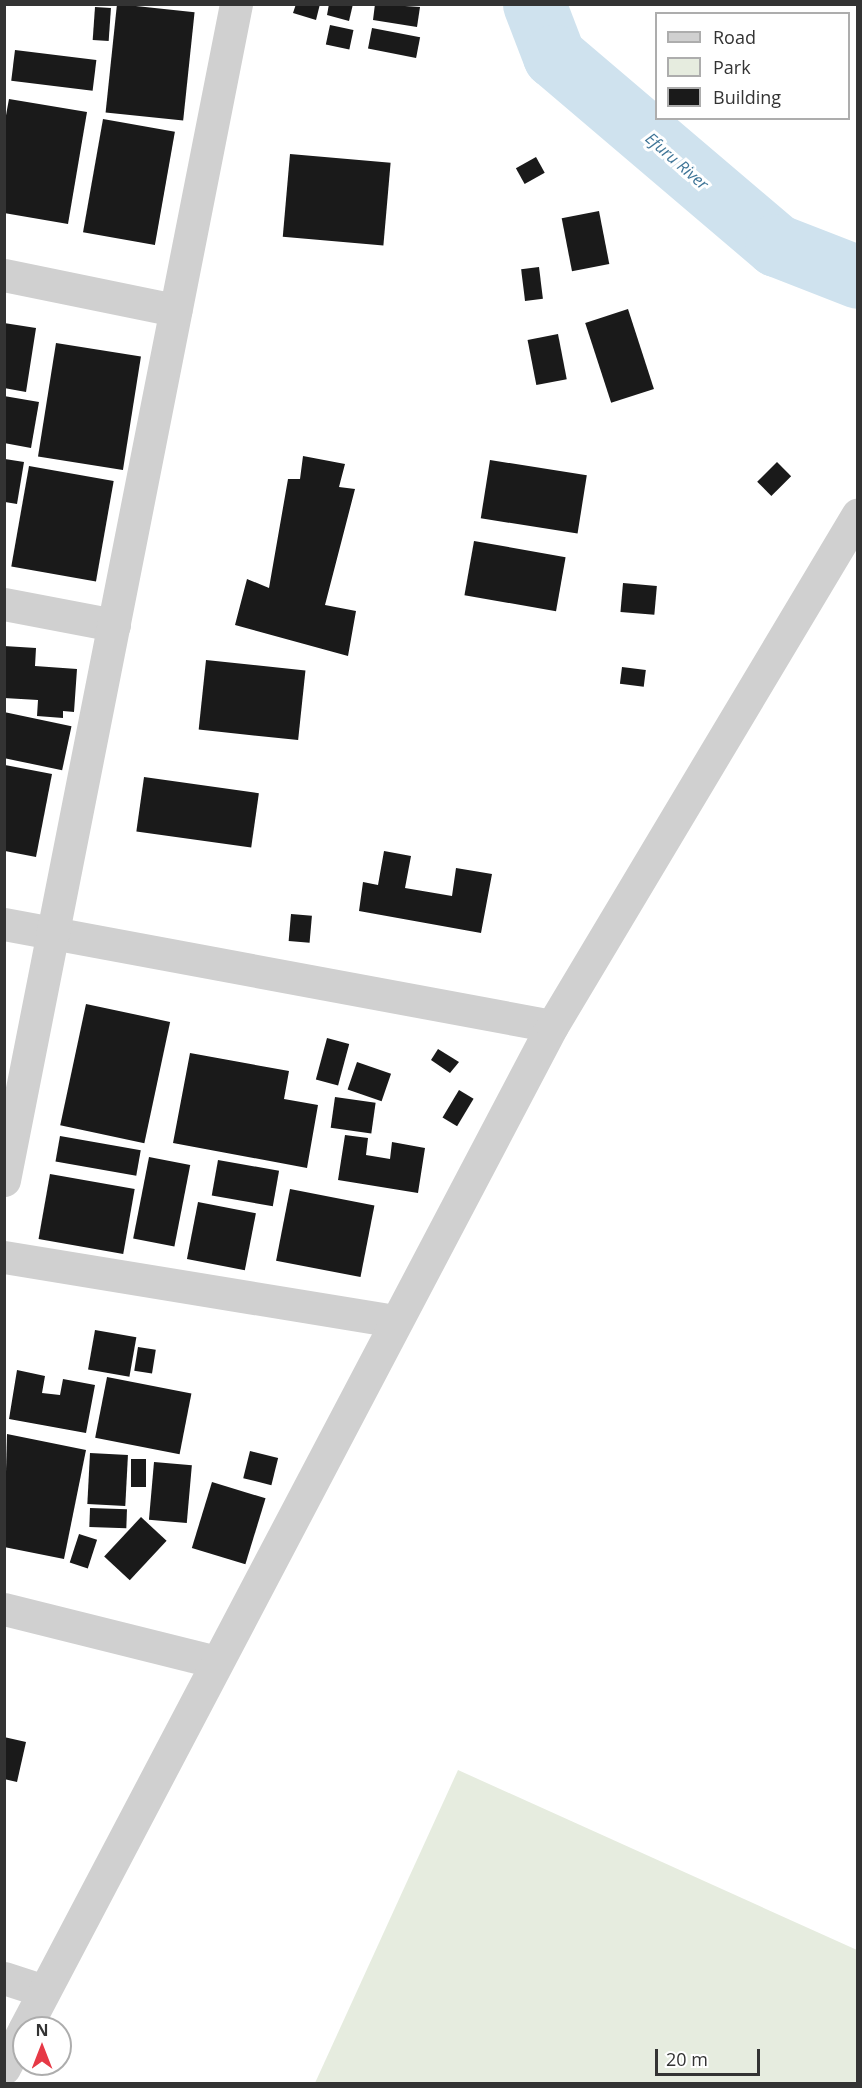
<!DOCTYPE html>
<html>
<head>
<meta charset="utf-8">
<style>
	body { margin:0 }
	#map { position:relative; width:862px; height:2088px; overflow:hidden; background:#fff; font-family:"Open Sans",sans-serif }
	div>[style] { position:absolute }
	.green>* { inset:0; background:#e6ecdf }
	.river>* { height:63px; margin:-31.5px; padding:0 31.5px; transform-origin:31.5px; border-radius:31.5px; background:#cfe2ee }
	.building>* { inset:0; background:#1a1a1a; transform-origin:0 0 }
	.minor>* { height:33px; margin:-16.5px; padding:0 16.5px; transform-origin:16.5px; border-radius:16.5px; background:#d0d0d0 }
	.tertiary>* { height:33px; margin:-16.5px; padding:0 16.5px; transform-origin:16.5px; border-radius:16.5px; background:#d0d0d0 }
	span { translate:-50% -50%; white-space:nowrap; text-align:center; line-height:1.15; -webkit-text-stroke:6px #fff; paint-order:stroke }
	.water-label { font-size:16px; color:#3f7597; font-style:italic }
	.frame { position:absolute; inset:0; border:6px solid #333; pointer-events:none }
	.legend { position:absolute; left:655px; top:12px; width:195px; height:108px; box-sizing:border-box; background:#fff; border:2px solid #adadad; margin:0; padding:8px 10px; list-style:none; font-size:18px; color:#333 }
	.legend li { display:flex; align-items:center; gap:12px; height:30px }
	.legend b { width:30px; border:2px solid #adadad }
	.north { position:absolute; left:12px; top:2016px; width:60px; height:60px; box-sizing:border-box; background:#fff; border:2px solid #adadad; border-radius:50%; rotate:0deg; font-size:16px; font-weight:700; line-height:24px; text-align:center; color:#333 }
	.north::after { content:''; display:block; margin:auto; width:21px; height:27px; background:#e63946; clip-path:polygon(50% 0,100% 100%,50% 72%,0 100%) }
	.scale { position:absolute; left:655px; top:2049px; width:105px; height:27px; box-sizing:border-box; border:3px solid #333; border-top:0; padding-left:8px; font-size:18px; line-height:21px; white-space:nowrap; color:#333; -webkit-text-stroke:4px #fff; paint-order:stroke }
</style>
</head>
<body>
<div id="map">
	<div class="green">
		<i style="clip-path:polygon(458px 1770px,857px 1950px,857px 2083px,315px 2083px)"></i>
	</div>
	<div class="river">
		<i style="left:534px;top:4px;width:56px;rotate:69deg"></i>
		<i style="left:554px;top:56px;width:292px;rotate:40.4deg"></i>
		<i style="left:776px;top:245px;width:88px;rotate:21.3deg"></i>
	</div>
	<div class="building">
		<i style="left:117px;top:4px;width:78px;height:109px;rotate:6deg"></i>
		<i style="clip-path:polygon(296px 4px,320px 4px,316px 20px,293px 13px)"></i>
		<i style="clip-path:polygon(329px 4px,353px 4px,349px 21px,327px 15px)"></i>
		<i style="clip-path:polygon(375px 4px,420px 7px,417px 27px,373px 20px)"></i>
		<i style="left:95px;top:7px;width:16px;height:33px;rotate:4deg"></i>
		<i style="left:330px;top:25px;width:24px;height:20px;rotate:12deg"></i>
		<i style="left:372px;top:28px;width:49px;height:21px;rotate:11deg"></i>
		<i style="left:15px;top:50px;width:82px;height:31px;rotate:7deg"></i>
		<i style="clip-path:polygon(9px 99px,87px 112px,68px 224px,4px 213px,4px 126px)"></i>
		<i style="left:103px;top:119px;width:73px;height:115px;rotate:10deg"></i>
		<i style="left:290px;top:154px;width:101px;height:83px;rotate:5deg"></i>
		<i style="left:536px;top:157px;width:18px;height:23px;rotate:61deg"></i>
		<i style="left:599px;top:211px;width:54px;height:38px;rotate:79deg"></i>
		<i style="left:539px;top:267px;width:32px;height:18px;rotate:83deg"></i>
		<i style="left:628px;top:309px;width:84px;height:45px;rotate:72deg"></i>
		<i style="clip-path:polygon(4px 323px,36px 328px,26px 392px,4px 388px)"></i>
		<i style="left:558px;top:334px;width:46px;height:31px;rotate:79deg"></i>
		<i style="left:56px;top:343px;width:86px;height:115px;rotate:9deg"></i>
		<i style="clip-path:polygon(4px 396px,39px 402px,31px 448px,4px 443px)"></i>
		<i style="clip-path:polygon(303px 456px,345px 464px,339px 487px,355px 489px,325px 605px,356px 611px,348px 656px,235px 625px,247px 579px,269px 588px,288px 479px,300px 479px)"></i>
		<i style="clip-path:polygon(5px 459px,24px 462px,17px 504px,5px 502px)"></i>
		<i style="left:490px;top:460px;width:98px;height:59px;rotate:9deg"></i>
		<i style="left:777px;top:462px;width:20px;height:28px;rotate:45deg"></i>
		<i style="left:29px;top:466px;width:86px;height:102px;rotate:10deg"></i>
		<i style="left:474px;top:541px;width:93px;height:55px;rotate:10deg"></i>
		<i style="left:623px;top:583px;width:34px;height:29px;rotate:5deg"></i>
		<i style="clip-path:polygon(4px 646px,36px 648px,35px 666px,77px 669px,74px 712px,63px 711px,63px 718px,37px 716px,38px 700px,4px 698px)"></i>
		<i style="left:206px;top:660px;width:100px;height:70px;rotate:6deg"></i>
		<i style="left:622px;top:667px;width:24px;height:17px;rotate:7deg"></i>
		<i style="left:4px;top:712px;width:69px;height:45px;rotate:12deg"></i>
		<i style="clip-path:polygon(5px 765px,52px 774px,36px 857px,5px 851px)"></i>
		<i style="left:144px;top:777px;width:116px;height:55px;rotate:8deg"></i>
		<i style="clip-path:polygon(384px 851px,411px 856px,405px 888px,452px 896px,456px 868px,492px 874px,481px 933px,359px 911px,363px 882px,378px 885px)"></i>
		<i style="left:291px;top:914px;width:21px;height:27px;rotate:5deg"></i>
		<i style="left:86px;top:1004px;width:86px;height:124px;rotate:12deg"></i>
		<i style="left:327px;top:1038px;width:23px;height:43px;rotate:15deg"></i>
		<i style="clip-path:polygon(438px 1049px,459px 1062px,450px 1073px,431px 1060px)"></i>
		<i style="clip-path:polygon(190px 1053px,289px 1071px,284px 1099px,318px 1105px,307px 1168px,173px 1143px)"></i>
		<i style="left:357px;top:1062px;width:36px;height:29px;rotate:19deg"></i>
		<i style="left:459px;top:1090px;width:17px;height:32px;rotate:31deg"></i>
		<i style="left:335px;top:1097px;width:41px;height:31px;rotate:8deg"></i>
		<i style="clip-path:polygon(345px 1135px,368px 1138px,366px 1155px,390px 1159px,392px 1142px,425px 1148px,418px 1193px,338px 1180px)"></i>
		<i style="left:60px;top:1136px;width:82px;height:26px;rotate:10deg"></i>
		<i style="left:149px;top:1157px;width:42px;height:83px;rotate:11deg"></i>
		<i style="left:218px;top:1160px;width:62px;height:36px;rotate:10deg"></i>
		<i style="left:50px;top:1174px;width:86px;height:66px;rotate:10deg"></i>
		<i style="left:290px;top:1189px;width:86px;height:73px;rotate:11deg"></i>
		<i style="left:198px;top:1202px;width:59px;height:58px;rotate:11deg"></i>
		<i style="left:95px;top:1330px;width:42px;height:40px;rotate:10deg"></i>
		<i style="left:138px;top:1347px;width:18px;height:24px;rotate:9deg"></i>
		<i style="clip-path:polygon(17px 1370px,45px 1376px,42px 1393px,60px 1395px,63px 1379px,95px 1385px,86px 1433px,9px 1419px)"></i>
		<i style="left:107px;top:1377px;width:86px;height:62px;rotate:11deg"></i>
		<i style="clip-path:polygon(7px 1434px,86px 1450px,64px 1559px,4px 1547px)"></i>
		<i style="left:250px;top:1451px;width:29px;height:28px;rotate:14deg"></i>
		<i style="left:90px;top:1453px;width:38px;height:51px;rotate:3deg"></i>
		<i style="left:131px;top:1459px;width:15px;height:28px"></i>
		<i style="left:154px;top:1462px;width:38px;height:58px;rotate:5deg"></i>
		<i style="left:212px;top:1482px;width:56px;height:69px;rotate:17deg"></i>
		<i style="left:90px;top:1508px;width:37px;height:19px;rotate:2deg"></i>
		<i style="left:141px;top:1517px;width:35px;height:54px;rotate:43deg"></i>
		<i style="left:79px;top:1534px;width:19px;height:30px;rotate:18deg"></i>
		<i style="clip-path:polygon(4px 1737px,26px 1742px,17px 1782px,4px 1779px)"></i>
	</div>
	<div class="minor">
		<i style="left:4px;top:275px;width:175px;rotate:11.6deg"></i>
		<i style="left:4px;top:604px;width:112px;rotate:10.8deg"></i>
		<i style="left:4px;top:924px;width:557px;rotate:10.54deg"></i>
		<i style="left:4px;top:1180px;width:1199px;rotate:-78.84deg"></i>
		<i style="left:4px;top:1257px;width:396px;rotate:9.3deg"></i>
		<i style="left:4px;top:1609px;width:219px;rotate:14deg"></i>
		<i style="left:4px;top:1978px;width:42px;rotate:18deg"></i>
	</div>
	<div class="tertiary">
		<i style="left:25px;top:2028px;width:1132px;rotate:-62.26deg"></i>
		<i style="left:552px;top:1026px;width:596px;rotate:-59.14deg"></i>
		<i style="left:4px;top:2068px;width:43px;rotate:-62.2deg"></i>
	</div>
	<div class="water-label">
		<span style="left:677px;top:161px;rotate:41deg">Efuru River</span>
	</div>
	<div class="frame"></div>
	<ul class="legend">
	<li><b style="height:8px;background:#d0d0d0"></b>Road</li>
	<li><b style="height:16px;background:#e6ecdf"></b>Park</li>
	<li><b style="height:16px;background:#1a1a1a"></b>Building</li>
	</ul>
	<div class="north">N</div>
	<div class="scale">20 m</div>
</div>
</body>
</html>
